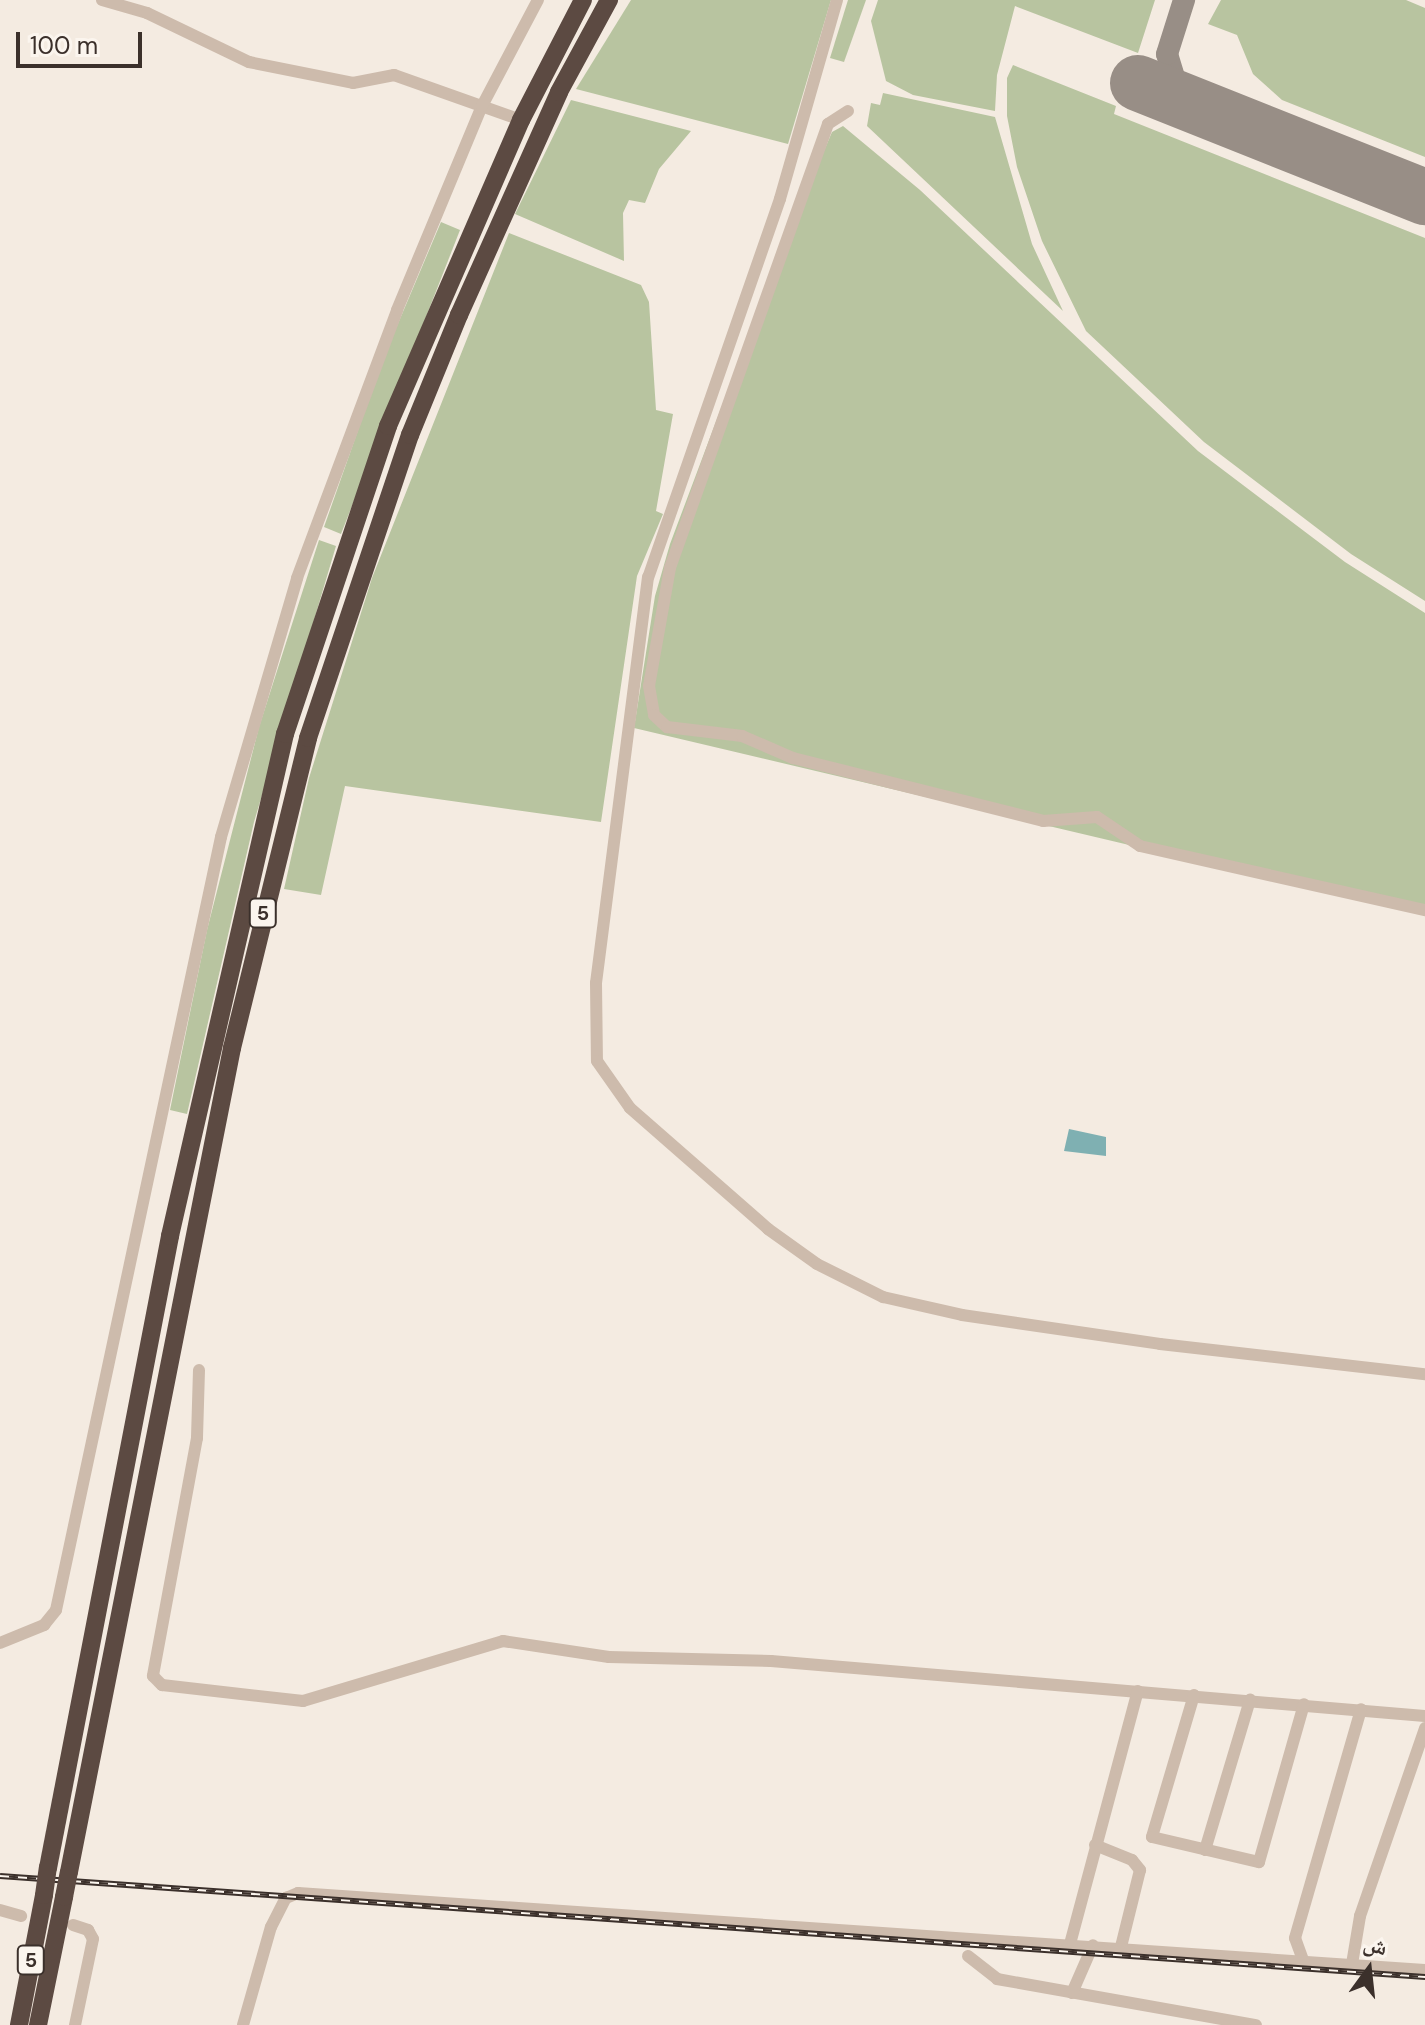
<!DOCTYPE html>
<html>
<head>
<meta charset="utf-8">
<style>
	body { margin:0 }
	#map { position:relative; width:1425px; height:2025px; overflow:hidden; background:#f4ebe1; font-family:"DM Sans","Noto Naskh Arabic",sans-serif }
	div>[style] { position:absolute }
	.green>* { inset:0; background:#b8c4a0 }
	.water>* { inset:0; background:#7fb0b2 }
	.taxiway>* { height:22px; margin:-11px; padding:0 11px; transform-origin:11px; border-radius:11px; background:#988e86 }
	.runway>* { height:56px; margin:-28px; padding:0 28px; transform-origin:28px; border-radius:28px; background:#988e86 }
	.minor>* { height:12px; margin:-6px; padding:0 6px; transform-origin:6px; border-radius:6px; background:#cdbbac }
	.highway>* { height:18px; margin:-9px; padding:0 9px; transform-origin:9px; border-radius:9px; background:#5c4a42 }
	.rail>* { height:6px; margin-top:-3px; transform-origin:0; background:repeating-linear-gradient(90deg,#fbf5ee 0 9px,#3b302b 0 18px); box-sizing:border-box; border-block:2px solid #3b302b }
	.highway-bridge>* { height:18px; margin:-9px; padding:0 9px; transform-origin:9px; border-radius:9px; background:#5c4a42 }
	span { translate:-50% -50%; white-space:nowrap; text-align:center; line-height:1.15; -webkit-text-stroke:7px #fbf5ee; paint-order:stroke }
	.shield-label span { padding:2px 6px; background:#fbf5ee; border:2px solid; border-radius:6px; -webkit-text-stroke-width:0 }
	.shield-label { font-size:20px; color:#3b302b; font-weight:700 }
	.north { position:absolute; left:1329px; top:1929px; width:80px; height:80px; -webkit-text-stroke:6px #fbf5ee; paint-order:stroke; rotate:15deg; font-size:22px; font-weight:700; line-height:32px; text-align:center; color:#3b302b }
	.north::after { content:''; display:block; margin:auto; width:28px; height:36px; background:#3b302b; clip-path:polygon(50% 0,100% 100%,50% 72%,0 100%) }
	.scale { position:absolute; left:16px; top:32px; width:126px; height:36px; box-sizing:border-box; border:4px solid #3b302b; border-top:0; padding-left:10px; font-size:24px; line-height:28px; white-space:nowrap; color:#3b302b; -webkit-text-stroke:6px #fbf5ee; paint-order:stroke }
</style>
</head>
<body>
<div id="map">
	<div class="green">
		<i style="clip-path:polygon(631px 0,831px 0,788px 144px,576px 89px)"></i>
		<i style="clip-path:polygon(848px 0,866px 0,844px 62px,830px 58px)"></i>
		<i style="clip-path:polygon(878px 0,1155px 0,1138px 53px,1015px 6px,997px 75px,995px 111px,913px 95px,886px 81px,871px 21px)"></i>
		<i style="clip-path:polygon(1221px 0,1406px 0,1425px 8px,1425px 157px,1282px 100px,1253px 74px,1237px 35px,1208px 24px)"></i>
		<i style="clip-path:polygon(1013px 65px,1116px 106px,1114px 114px,1425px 238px,1425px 601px,1351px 554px,1204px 442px,1086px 331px,1042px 241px,1017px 167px,1007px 116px,1007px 78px)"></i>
		<i style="clip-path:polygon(883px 93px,995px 117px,1032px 244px,1063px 311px,867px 126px,871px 103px,880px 105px)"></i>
		<i style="clip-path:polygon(571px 100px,691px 131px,659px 169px,645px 203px,629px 200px,623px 213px,624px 261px,515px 214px)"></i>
		<i style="clip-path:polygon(843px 126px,920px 190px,1198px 451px,1345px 562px,1425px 613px,1425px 915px,634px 728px,655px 596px,670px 544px,770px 278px,832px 132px)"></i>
		<i style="clip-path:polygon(441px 222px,460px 230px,341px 534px,324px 527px,383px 359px)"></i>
		<i style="clip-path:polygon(509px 233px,641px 285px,649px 302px,656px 410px,673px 414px,656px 511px,663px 514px,637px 576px,601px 822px,345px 786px,321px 895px,284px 889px,309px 778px,372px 578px)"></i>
		<i style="clip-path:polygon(319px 540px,336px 546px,254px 822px,187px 1114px,170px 1110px,207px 930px,259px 727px)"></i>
	</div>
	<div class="water">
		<i style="clip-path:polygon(1069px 1129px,1106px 1137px,1106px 1156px,1064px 1151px)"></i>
	</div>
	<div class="taxiway">
		<i style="left:1181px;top:100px;width:48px;rotate:-106.9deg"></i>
		<i style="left:1167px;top:54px;width:57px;rotate:-72.5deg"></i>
	</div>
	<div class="runway">
		<i style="left:1138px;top:83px;width:309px;rotate:21.7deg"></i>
	</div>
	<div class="minor">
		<i style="left:102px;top:0;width:47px;rotate:16.1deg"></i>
		<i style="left:147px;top:13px;width:113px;rotate:25.7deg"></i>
		<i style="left:249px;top:62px;width:106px;rotate:11.4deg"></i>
		<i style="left:353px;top:83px;width:42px;rotate:-11deg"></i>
		<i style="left:394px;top:75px;width:135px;rotate:19.5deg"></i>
		<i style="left:837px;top:0;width:207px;rotate:106deg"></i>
		<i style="left:780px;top:199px;width:400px;rotate:109.2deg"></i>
		<i style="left:648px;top:577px;width:409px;rotate:97.3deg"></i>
		<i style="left:596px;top:983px;width:78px;rotate:89.3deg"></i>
		<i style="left:597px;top:1061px;width:57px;rotate:54.9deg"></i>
		<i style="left:630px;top:1108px;width:184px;rotate:41.2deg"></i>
		<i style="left:768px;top:1229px;width:60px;rotate:35.5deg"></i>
		<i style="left:817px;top:1264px;width:74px;rotate:26.6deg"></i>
		<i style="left:883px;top:1297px;width:81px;rotate:12.8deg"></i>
		<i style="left:962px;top:1315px;width:200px;rotate:8.3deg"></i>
		<i style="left:1160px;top:1344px;width:267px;rotate:6.5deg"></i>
		<i style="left:848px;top:111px;width:24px;rotate:147deg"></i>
		<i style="left:828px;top:124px;width:471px;rotate:109.6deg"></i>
		<i style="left:670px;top:568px;width:120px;rotate:100.1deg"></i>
		<i style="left:649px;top:686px;width:29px;rotate:80deg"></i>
		<i style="left:654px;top:715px;width:18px;rotate:43deg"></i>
		<i style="left:667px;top:727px;width:76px;rotate:6.8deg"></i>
		<i style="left:742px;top:736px;width:56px;rotate:23.3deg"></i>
		<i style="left:793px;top:758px;width:258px;rotate:14.1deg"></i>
		<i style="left:1043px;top:821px;width:54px;rotate:-4.2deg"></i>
		<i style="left:1097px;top:817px;width:52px;rotate:34deg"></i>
		<i style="left:1140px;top:846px;width:292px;rotate:12.7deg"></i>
		<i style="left:199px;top:1370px;width:68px;rotate:91.7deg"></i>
		<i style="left:197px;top:1438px;width:242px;rotate:100.5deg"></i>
		<i style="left:153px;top:1676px;width:13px;rotate:45deg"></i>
		<i style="left:162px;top:1685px;width:142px;rotate:6.5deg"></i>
		<i style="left:303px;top:1701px;width:209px;rotate:-16.7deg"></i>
		<i style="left:503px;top:1641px;width:107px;rotate:8.6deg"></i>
		<i style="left:609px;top:1657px;width:162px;rotate:1.4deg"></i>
		<i style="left:771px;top:1661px;width:656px;rotate:4.81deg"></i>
		<i style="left:0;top:1643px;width:48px;rotate:-22.2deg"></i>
		<i style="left:44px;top:1625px;width:19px;rotate:-51deg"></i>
		<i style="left:56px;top:1610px;width:790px;rotate:-77.95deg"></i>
		<i style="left:221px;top:837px;width:270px;rotate:-73.6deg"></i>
		<i style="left:297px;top:578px;width:286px;rotate:-69.5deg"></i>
		<i style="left:397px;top:310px;width:221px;rotate:-67.4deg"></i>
		<i style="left:482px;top:106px;width:120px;rotate:-62.2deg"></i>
		<i style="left:1194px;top:1695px;width:148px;rotate:106.5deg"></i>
		<i style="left:1152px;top:1837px;width:110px;rotate:13.2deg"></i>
		<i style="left:1259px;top:1862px;width:164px;rotate:-74.1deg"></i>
		<i style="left:1095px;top:1845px;width:40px;rotate:22deg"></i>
		<i style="left:1132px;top:1860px;width:13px;rotate:51deg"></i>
		<i style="left:1140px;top:1870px;width:79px;rotate:103.9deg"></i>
		<i style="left:1205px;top:1850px;width:157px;rotate:-73.3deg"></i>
		<i style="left:0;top:1910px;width:22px;rotate:16deg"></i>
		<i style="left:73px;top:1925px;width:16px;rotate:18deg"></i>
		<i style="left:88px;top:1930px;width:10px;rotate:61deg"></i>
		<i style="left:93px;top:1939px;width:88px;rotate:101.8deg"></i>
		<i style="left:1070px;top:1944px;width:262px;rotate:-75deg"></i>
		<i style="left:968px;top:1956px;width:37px;rotate:38deg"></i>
		<i style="left:997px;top:1979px;width:263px;rotate:10.1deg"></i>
		<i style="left:1303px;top:1960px;width:23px;rotate:-110deg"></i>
		<i style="left:1295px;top:1938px;width:238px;rotate:-73.9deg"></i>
		<i style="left:1352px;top:1964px;width:49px;rotate:-80.5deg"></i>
		<i style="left:1360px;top:1916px;width:199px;rotate:-70.9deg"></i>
		<i style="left:1072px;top:1993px;width:52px;rotate:-66.4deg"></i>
		<i style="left:243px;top:2025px;width:102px;rotate:-74.1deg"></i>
		<i style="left:271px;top:1927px;width:33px;rotate:-63deg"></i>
		<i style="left:286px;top:1898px;width:13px;rotate:-23deg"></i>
		<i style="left:298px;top:1893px;width:1130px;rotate:3.91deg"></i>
	</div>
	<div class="highway">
		<i style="left:48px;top:1868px;width:644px;rotate:-79.07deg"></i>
		<i style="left:170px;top:1236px;width:515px;rotate:-77.1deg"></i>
		<i style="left:285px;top:734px;width:325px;rotate:-71.5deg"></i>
		<i style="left:388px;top:426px;width:334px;rotate:-66.5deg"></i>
		<i style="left:521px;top:120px;width:135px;rotate:-62.7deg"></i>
		<i style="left:69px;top:1872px;width:840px;rotate:-78.81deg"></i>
		<i style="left:232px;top:1048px;width:319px;rotate:-76.2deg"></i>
		<i style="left:308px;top:738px;width:320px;rotate:-71.4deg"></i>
		<i style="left:410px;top:435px;width:130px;rotate:-67.8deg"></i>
		<i style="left:459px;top:315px;width:244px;rotate:-65.8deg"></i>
		<i style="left:559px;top:92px;width:105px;rotate:-61.5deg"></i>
		<i style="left:19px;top:2025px;width:132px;rotate:-79.1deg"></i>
		<i style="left:38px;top:2025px;width:131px;rotate:-78.5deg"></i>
	</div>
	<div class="rail">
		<i style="left:0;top:1876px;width:1429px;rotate:4.05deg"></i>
	</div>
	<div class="highway-bridge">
		<i style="left:44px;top:1895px;width:27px;rotate:-82deg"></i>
		<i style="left:64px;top:1897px;width:25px;rotate:-79deg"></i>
	</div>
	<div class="shield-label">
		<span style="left:263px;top:913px">5</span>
		<span style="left:31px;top:1960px">5</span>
	</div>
	<div class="north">ش</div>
	<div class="scale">100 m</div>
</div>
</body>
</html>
